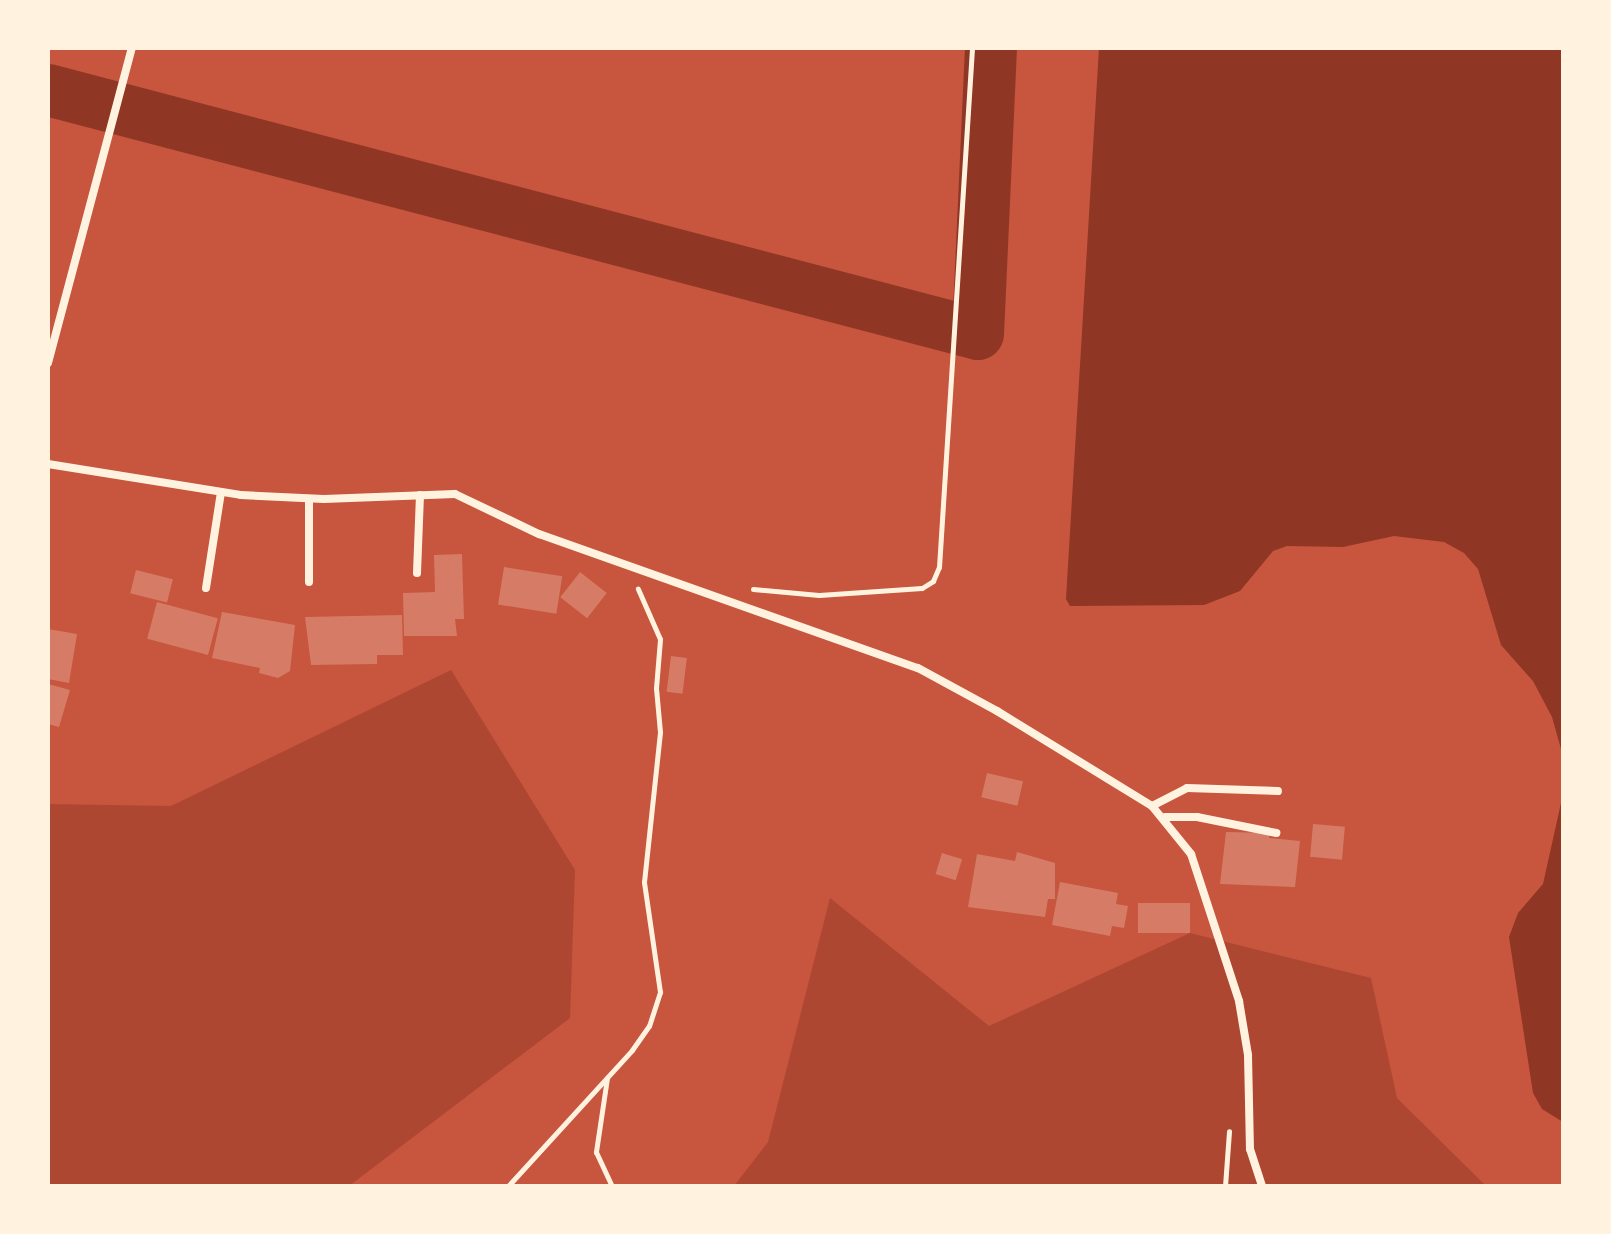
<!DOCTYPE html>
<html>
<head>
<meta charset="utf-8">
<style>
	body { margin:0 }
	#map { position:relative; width:1611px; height:1234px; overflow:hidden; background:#c8553d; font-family:Ubuntu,sans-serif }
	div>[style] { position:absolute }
	.green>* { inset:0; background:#ae4732 }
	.water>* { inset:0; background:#8f3625 }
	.river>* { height:52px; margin:-26px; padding:0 26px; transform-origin:26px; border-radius:26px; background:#8f3625 }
	.building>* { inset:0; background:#d67c66; transform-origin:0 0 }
	.path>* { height:5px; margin:-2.5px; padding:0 2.5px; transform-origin:2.5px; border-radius:2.5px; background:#fff3e0 }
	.minor>* { height:8px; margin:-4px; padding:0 4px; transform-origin:4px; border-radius:4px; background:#fff3e0 }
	span { translate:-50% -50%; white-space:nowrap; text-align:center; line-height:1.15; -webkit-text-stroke:8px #fff3e0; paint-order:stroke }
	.frame { position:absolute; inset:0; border:50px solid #fff3e0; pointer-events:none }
</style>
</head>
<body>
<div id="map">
	<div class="green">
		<i style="clip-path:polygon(451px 670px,575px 870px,570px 1018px,349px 1186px,48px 1186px,48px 804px,171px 806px)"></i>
		<i style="clip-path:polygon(830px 898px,989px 1026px,1190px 933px,1371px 978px,1397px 1098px,1486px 1186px,734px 1186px,768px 1142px)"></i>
	</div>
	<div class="water">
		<i style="clip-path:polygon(1099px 48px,1563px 48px,1563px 756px,1552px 717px,1533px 681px,1501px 645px,1478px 569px,1464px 553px,1444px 542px,1394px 536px,1343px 547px,1287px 546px,1273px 551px,1240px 591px,1204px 605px,1070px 606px,1066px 599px)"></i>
		<i style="clip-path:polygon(1563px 794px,1563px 1122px,1542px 1109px,1533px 1093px,1509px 937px,1518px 913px,1543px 884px)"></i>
	</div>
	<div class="river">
		<i style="left:48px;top:90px;width:961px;rotate:14.7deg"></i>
		<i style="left:978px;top:334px;width:286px;rotate:-87.4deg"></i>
	</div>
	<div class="building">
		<i style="clip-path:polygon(462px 554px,464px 619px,455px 619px,457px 636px,404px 636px,403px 593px,435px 592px,434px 555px)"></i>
		<i style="left:504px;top:567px;width:59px;height:38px;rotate:9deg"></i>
		<i style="left:136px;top:570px;width:38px;height:24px;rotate:14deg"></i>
		<i style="left:580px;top:572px;width:34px;height:32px;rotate:38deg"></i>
		<i style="left:157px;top:602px;width:63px;height:38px;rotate:15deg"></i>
		<i style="clip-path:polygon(222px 612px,295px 625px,290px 671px,278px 678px,259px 673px,260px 668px,212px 658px)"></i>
		<i style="clip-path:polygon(402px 615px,403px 655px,377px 655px,377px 664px,311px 665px,305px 617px)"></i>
		<i style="clip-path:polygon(48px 629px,77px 634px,69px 683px,48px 679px)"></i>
		<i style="left:671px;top:656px;width:16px;height:36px;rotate:7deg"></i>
		<i style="clip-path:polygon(48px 684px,70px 690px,59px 727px,48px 724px)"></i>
		<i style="left:987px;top:773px;width:37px;height:25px;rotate:13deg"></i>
		<i style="left:1313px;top:824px;width:32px;height:33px;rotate:5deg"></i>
		<i style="clip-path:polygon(1226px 832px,1270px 833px,1269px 838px,1300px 841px,1295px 887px,1220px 884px)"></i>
		<i style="clip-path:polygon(1017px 852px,1055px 863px,1055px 899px,1048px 899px,1045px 917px,968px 907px,977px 854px,1015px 861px)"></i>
		<i style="left:942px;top:853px;width:21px;height:22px;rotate:17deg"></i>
		<i style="clip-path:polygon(1060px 882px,1118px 893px,1116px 904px,1128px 906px,1124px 928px,1112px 926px,1110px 936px,1052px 925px)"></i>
		<i style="left:1138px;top:903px;width:52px;height:30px"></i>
	</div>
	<div class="path">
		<i style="left:753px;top:589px;width:66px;rotate:5.2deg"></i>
		<i style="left:819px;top:595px;width:103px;rotate:-3.9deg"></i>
		<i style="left:922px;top:588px;width:13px;rotate:-32deg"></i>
		<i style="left:933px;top:581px;width:15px;rotate:-67deg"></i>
		<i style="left:939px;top:567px;width:520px;rotate:-86.36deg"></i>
		<i style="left:607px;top:1078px;width:75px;rotate:98.5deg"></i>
		<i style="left:596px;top:1152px;width:38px;rotate:65deg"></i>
		<i style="left:508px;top:1186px;width:184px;rotate:-47.6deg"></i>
		<i style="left:632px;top:1050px;width:29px;rotate:-55deg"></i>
		<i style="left:649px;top:1026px;width:36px;rotate:-72deg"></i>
		<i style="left:660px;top:992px;width:111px;rotate:-98.3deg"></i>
		<i style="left:644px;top:882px;width:151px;rotate:-83.9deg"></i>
		<i style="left:660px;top:732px;width:44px;rotate:-95.2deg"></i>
		<i style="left:656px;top:688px;width:49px;rotate:-85.3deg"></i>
		<i style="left:660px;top:639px;width:55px;rotate:-113.7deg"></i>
		<i style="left:1225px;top:1186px;width:55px;rotate:-85.8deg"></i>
	</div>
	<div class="minor">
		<i style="left:48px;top:363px;width:326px;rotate:-75.1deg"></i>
		<i style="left:48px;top:464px;width:195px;rotate:9.1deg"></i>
		<i style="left:241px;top:495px;width:83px;rotate:2.8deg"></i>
		<i style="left:324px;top:499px;width:131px;rotate:-2.2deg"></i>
		<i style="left:455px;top:494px;width:93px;rotate:25.5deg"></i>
		<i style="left:539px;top:534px;width:402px;rotate:19.5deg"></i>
		<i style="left:918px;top:668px;width:90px;rotate:28.6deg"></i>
		<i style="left:997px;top:711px;width:182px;rotate:31.5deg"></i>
		<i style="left:1152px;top:806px;width:62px;rotate:50.9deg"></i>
		<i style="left:1191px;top:854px;width:155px;rotate:71.9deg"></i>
		<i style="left:1239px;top:1001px;width:55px;rotate:80.5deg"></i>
		<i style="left:1248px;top:1055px;width:94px;rotate:88.8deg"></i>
		<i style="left:1250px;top:1149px;width:39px;rotate:72deg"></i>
		<i style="left:417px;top:573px;width:78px;rotate:-87.8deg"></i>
		<i style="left:309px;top:582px;width:83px;rotate:-90deg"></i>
		<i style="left:206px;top:588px;width:97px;rotate:-81.1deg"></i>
		<i style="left:1152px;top:806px;width:39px;rotate:-27deg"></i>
		<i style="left:1187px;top:788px;width:91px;rotate:1.9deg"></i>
		<i style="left:1165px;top:817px;width:32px"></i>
		<i style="left:1197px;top:817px;width:81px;rotate:11.4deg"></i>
	</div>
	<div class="frame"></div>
</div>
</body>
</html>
